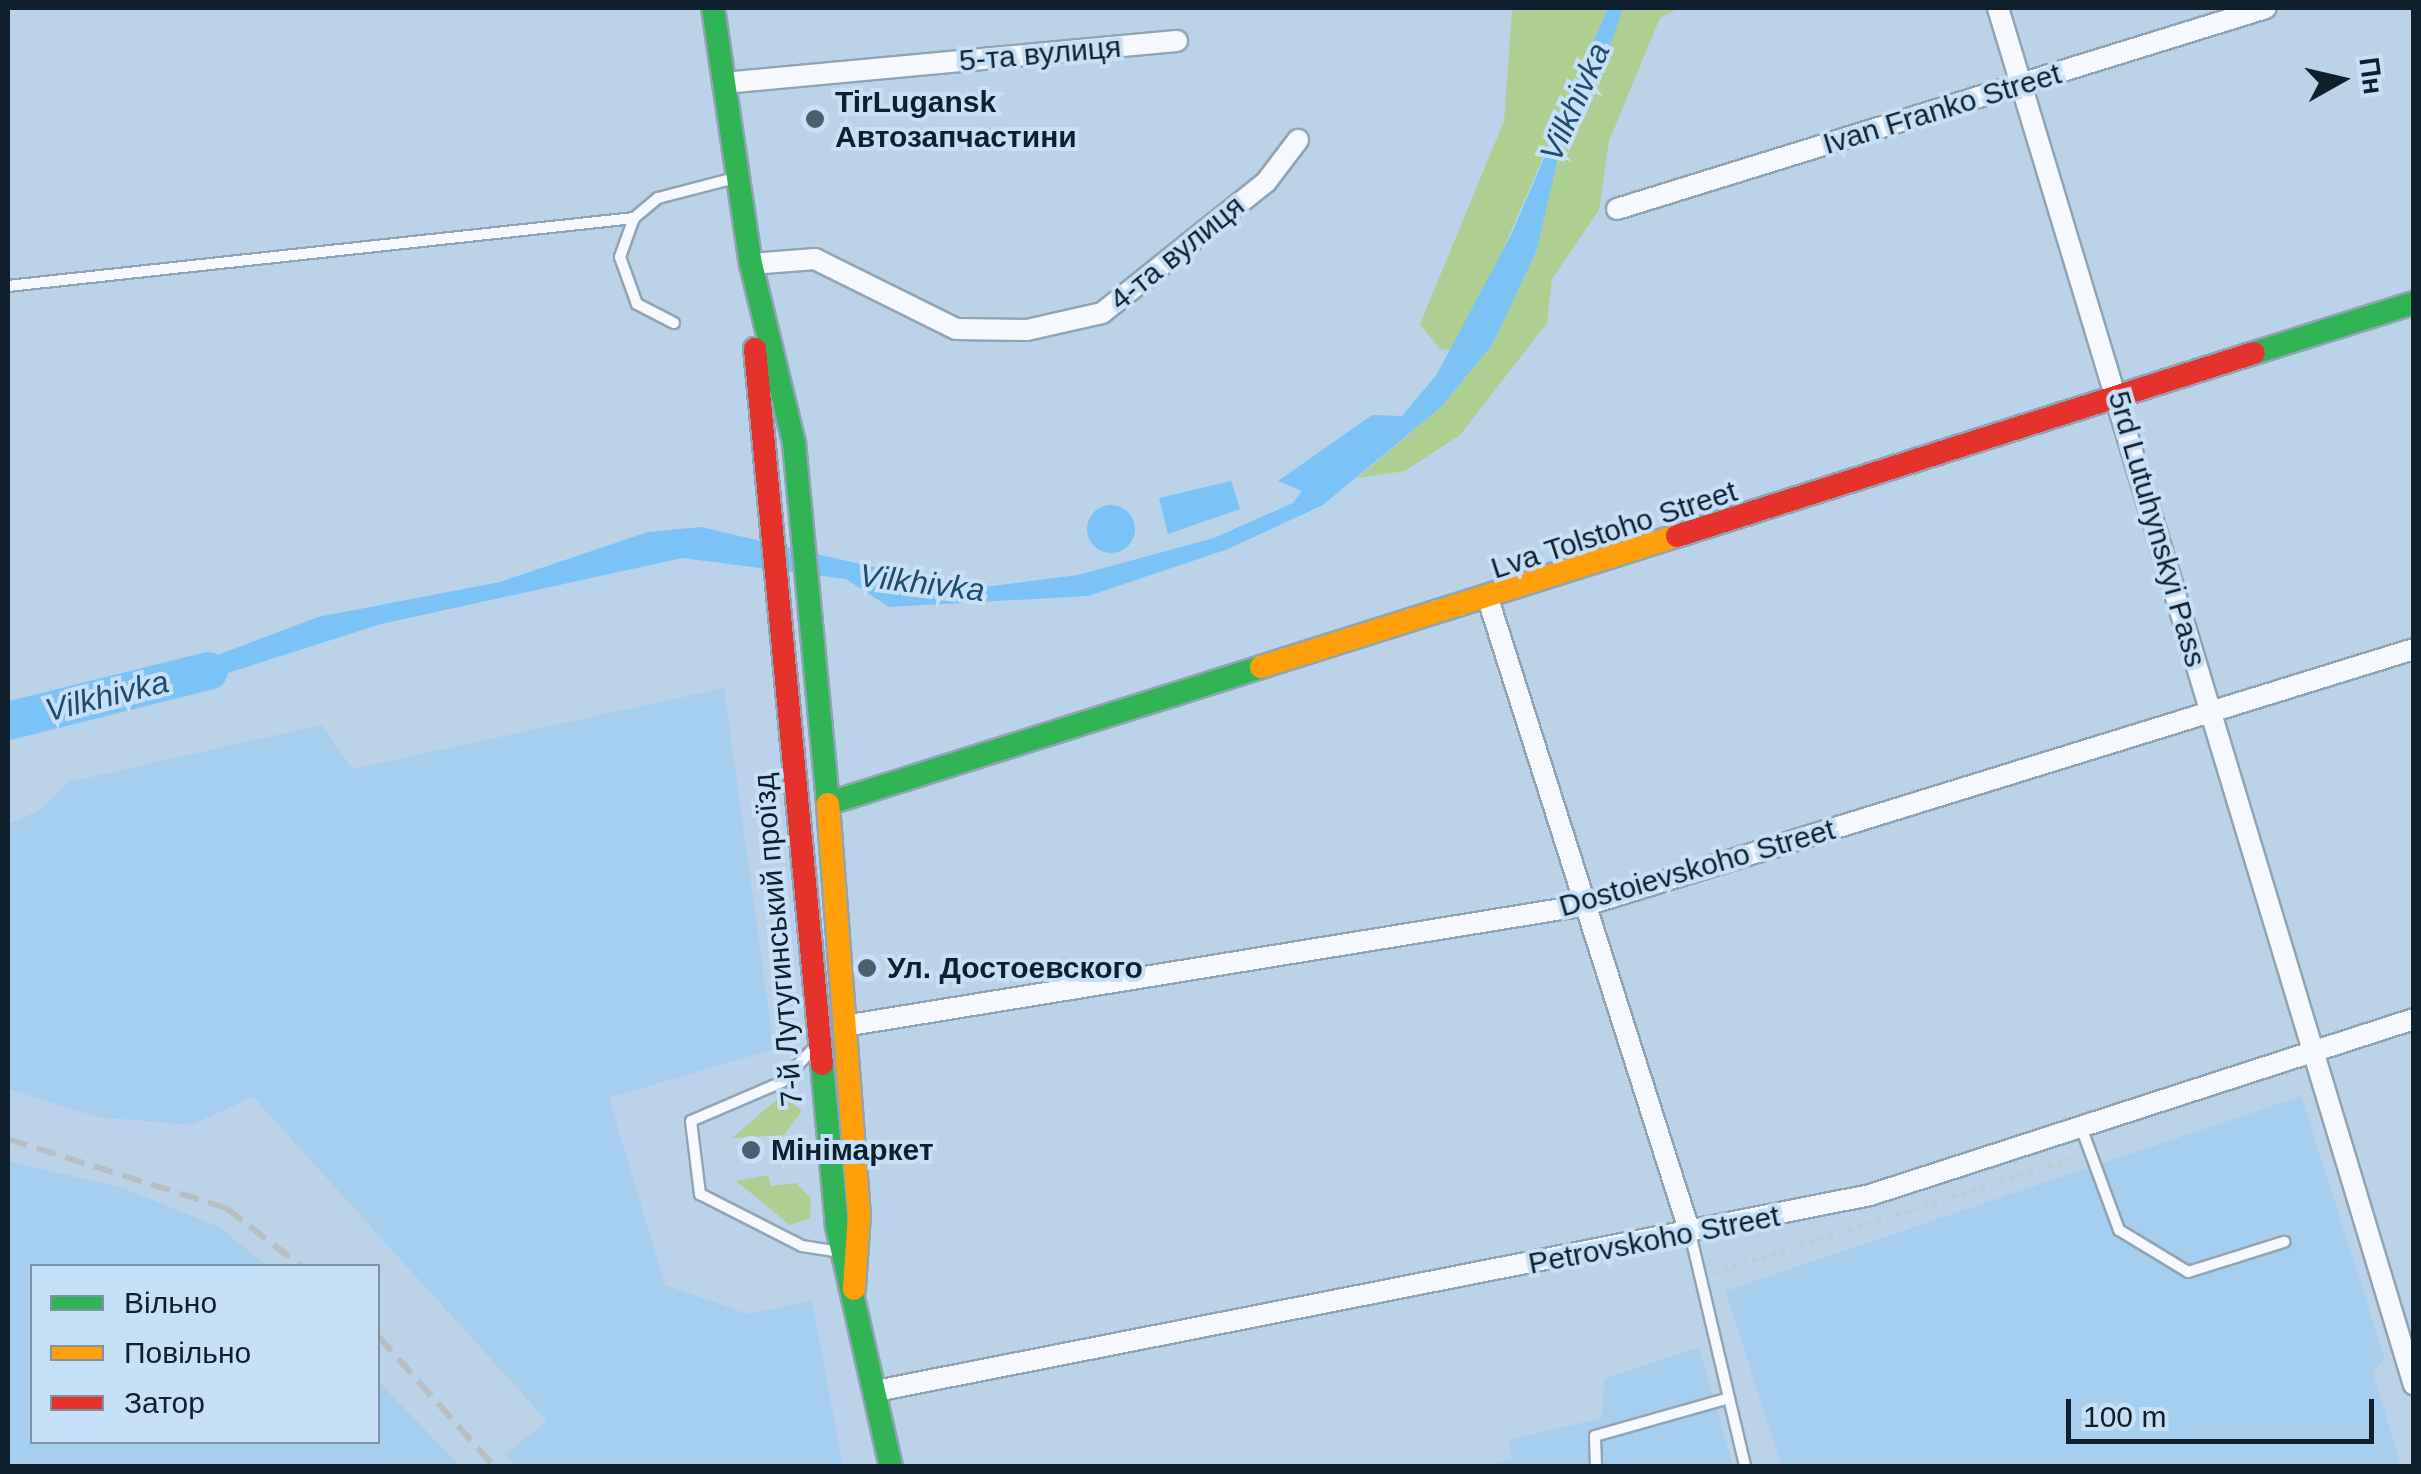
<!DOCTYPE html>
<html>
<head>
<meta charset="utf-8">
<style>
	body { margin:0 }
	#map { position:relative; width:2421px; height:1474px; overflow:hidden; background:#bad3e8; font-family:Helvetica,sans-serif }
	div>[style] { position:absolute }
	.built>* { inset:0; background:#a6ceef }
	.green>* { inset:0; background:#aecf91 }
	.water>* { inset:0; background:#7bc2f7 }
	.round { border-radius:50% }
	.river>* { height:38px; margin:-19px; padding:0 19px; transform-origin:19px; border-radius:19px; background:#7bc2f7 }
	.path>* { height:4px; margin-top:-2px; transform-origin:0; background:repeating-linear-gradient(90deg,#c3cbd2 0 5px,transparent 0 10px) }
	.roads { filter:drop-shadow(2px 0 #90a4b4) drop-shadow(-2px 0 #90a4b4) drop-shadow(0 2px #90a4b4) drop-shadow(0 -2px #90a4b4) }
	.lane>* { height:10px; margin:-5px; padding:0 5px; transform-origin:5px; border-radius:5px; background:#f5f8fc }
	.street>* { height:20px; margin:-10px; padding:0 10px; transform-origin:10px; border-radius:10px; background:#f5f8fc }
	.fast>* { height:22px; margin:-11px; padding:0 11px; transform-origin:11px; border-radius:11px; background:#30b455 }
	.slow>* { height:22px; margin:-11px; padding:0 11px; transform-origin:11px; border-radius:11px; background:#ff9f0a }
	.jam>* { height:22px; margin:-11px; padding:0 11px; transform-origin:11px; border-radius:11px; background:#e5322d }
	.rail>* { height:6px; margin-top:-3px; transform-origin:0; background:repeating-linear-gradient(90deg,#b7bfc4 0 20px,transparent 0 30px) }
	.dots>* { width:28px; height:28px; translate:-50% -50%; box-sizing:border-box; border:5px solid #c5e0f7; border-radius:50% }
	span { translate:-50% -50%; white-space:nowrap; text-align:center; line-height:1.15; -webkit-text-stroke:8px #c5e0f7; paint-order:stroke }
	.street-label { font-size:30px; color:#0e202e }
	.poi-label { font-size:30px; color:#0e202e; font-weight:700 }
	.left { translate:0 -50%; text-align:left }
	.water-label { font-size:32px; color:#1d4c6f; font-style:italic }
	.frame { position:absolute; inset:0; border:10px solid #0e202e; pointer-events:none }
	.legend { position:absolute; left:30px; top:1264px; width:350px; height:180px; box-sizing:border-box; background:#c5e0f7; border:2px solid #7c93a7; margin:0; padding:12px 18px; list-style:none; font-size:30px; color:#0e202e }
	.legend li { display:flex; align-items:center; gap:20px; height:50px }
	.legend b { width:50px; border:2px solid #7c93a7 }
	.north { position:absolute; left:2291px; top:30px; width:100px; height:100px; -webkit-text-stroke:8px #c5e0f7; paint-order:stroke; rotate:82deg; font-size:28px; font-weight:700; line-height:40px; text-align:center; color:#0e202e }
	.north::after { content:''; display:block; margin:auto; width:35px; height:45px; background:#0e202e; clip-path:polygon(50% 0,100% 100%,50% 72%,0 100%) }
	.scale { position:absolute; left:2066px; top:1399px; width:308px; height:45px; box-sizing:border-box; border:5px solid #0e202e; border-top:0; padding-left:12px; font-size:30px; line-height:35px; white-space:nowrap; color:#0e202e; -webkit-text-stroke:8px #c5e0f7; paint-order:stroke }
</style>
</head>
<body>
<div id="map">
	<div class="built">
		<i style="clip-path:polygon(724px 688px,774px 1049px,609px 1098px,665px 1285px,748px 1314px,812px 1301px,843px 1466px,516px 1466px,505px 1455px,547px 1421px,253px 1097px,191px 1125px,98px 1117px,8px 1089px,8px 824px,41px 810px,69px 782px,321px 725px,353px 769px)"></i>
		<i style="clip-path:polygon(2301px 1096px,2385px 1359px,2373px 1372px,2401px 1466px,1782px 1466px,1725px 1291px)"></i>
		<i style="clip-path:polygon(8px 1161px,123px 1188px,219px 1227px,268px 1266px,32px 1266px,32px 1442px,378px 1442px,378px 1381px,460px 1466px,8px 1466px)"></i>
		<i style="clip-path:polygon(1699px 1347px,1733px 1466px,1481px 1466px,1512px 1460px,1509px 1440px,1602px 1418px,1604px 1379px)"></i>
	</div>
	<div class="green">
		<i style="clip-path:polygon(1512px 8px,1608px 8px,1498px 261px,1450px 350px,1440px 349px,1420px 324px,1504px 121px)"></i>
		<i style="clip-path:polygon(1623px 8px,1679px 8px,1660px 18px,1609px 141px,1599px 210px,1552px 279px,1547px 323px,1460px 435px,1405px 471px,1357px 478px,1441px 407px,1492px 345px,1536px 252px,1549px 185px)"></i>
		<i style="clip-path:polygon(782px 1095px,802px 1111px,784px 1135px,732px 1138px)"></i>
		<i style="clip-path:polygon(768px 1175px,771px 1186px,796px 1183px,811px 1198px,810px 1218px,790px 1225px,736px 1181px)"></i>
	</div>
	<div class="water">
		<i style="clip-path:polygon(1608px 8px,1623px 8px,1608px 52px,1558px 159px,1536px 252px,1492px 345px,1441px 407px,1323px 505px,1228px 549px,1088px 596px,889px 607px,846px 579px,682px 558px,381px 624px,165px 693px,159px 677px,318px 617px,500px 582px,648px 532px,701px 527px,968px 589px,1078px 575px,1214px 538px,1293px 503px,1302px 491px,1278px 481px,1372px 415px,1402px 416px,1437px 374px,1512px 233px)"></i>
		<i style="clip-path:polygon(1231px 481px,1240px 509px,1168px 534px,1159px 498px)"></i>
		<i class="round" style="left:1087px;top:505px;width:48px;height:48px"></i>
	</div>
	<div class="river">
		<i style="left:8px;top:721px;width:207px;rotate:-14deg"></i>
	</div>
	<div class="path">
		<i style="left:1714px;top:1273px;width:381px;rotate:-17.7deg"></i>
	</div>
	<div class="roads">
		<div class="lane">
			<i style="left:8px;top:286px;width:630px;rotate:-6.2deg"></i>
			<i style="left:674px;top:323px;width:42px;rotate:-152.8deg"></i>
			<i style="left:637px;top:304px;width:50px;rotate:-109.9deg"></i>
			<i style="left:620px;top:257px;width:41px;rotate:-70.3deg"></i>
			<i style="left:634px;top:218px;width:31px;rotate:-40deg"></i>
			<i style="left:658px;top:198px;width:75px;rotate:-14.6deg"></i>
			<i style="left:811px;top:1051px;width:42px;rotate:133.1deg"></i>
			<i style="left:782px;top:1082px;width:99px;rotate:156.8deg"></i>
			<i style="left:691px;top:1121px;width:74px;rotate:83deg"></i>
			<i style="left:700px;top:1194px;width:114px;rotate:27deg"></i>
			<i style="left:802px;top:1246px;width:33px;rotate:9deg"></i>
			<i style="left:2081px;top:1127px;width:110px;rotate:69.7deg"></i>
			<i style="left:2119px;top:1230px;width:81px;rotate:31.3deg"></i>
			<i style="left:2188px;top:1272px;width:101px;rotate:-17.4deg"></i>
			<i style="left:1690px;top:1233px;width:239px;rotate:76.7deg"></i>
			<i style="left:1596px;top:1466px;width:30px;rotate:-92deg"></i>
			<i style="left:1595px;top:1436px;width:136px;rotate:-15.8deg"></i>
		</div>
		<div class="street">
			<i style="left:1998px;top:8px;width:1438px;rotate:73.19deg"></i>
			<i style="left:723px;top:83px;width:456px;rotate:-5.3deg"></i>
			<i style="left:1617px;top:209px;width:679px;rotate:-17.21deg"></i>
			<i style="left:751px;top:264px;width:64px;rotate:-4.5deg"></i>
			<i style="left:815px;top:259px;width:157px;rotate:26.4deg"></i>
			<i style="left:956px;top:329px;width:71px;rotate:0.8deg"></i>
			<i style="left:1027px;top:330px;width:77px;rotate:-12.8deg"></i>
			<i style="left:1102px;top:313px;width:210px;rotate:-38.6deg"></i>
			<i style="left:1266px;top:182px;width:53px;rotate:-52.7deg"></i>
			<i style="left:1489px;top:602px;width:662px;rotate:72.33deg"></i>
			<i style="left:844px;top:1026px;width:752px;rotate:-9.26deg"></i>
			<i style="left:1586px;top:905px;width:867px;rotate:-17.18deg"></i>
			<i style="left:876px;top:1391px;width:1013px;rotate:-11.15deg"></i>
			<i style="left:1870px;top:1195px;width:572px;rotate:-17.93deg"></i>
		</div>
		<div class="fast">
			<i style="left:713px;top:8px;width:259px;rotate:81.6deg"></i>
			<i style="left:751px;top:264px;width:184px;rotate:76.5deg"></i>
			<i style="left:794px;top:443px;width:363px;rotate:84.6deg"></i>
			<i style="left:2254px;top:353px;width:168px;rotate:-17.4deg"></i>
			<i style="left:830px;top:803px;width:452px;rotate:-17.5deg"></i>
			<i style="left:822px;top:1064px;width:164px;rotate:84.7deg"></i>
			<i style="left:837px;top:1227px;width:245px;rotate:77.3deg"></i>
		</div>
		<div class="slow">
			<i style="left:1261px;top:667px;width:436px;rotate:-17.5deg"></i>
			<i style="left:828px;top:804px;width:410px;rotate:85.7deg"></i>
			<i style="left:859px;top:1213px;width:76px;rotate:93.8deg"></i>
		</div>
		<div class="jam">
			<i style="left:755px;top:349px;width:718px;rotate:84.65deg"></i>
			<i style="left:1677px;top:536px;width:605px;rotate:-17.6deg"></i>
		</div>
	</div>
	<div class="rail">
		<i style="left:8px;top:1139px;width:229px;rotate:17.6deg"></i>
		<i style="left:226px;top:1208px;width:95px;rotate:37.7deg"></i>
		<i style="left:378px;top:1336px;width:174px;rotate:48.3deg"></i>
	</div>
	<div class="dots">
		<i style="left:815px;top:119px;background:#4a5f6f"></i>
		<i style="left:867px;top:968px;background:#4a5f6f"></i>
		<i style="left:751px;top:1150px;background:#4a5f6f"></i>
	</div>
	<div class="street-label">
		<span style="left:1040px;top:54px;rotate:-5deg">5-та вулиця</span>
		<span style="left:1942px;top:109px;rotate:-17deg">Ivan Franko Street</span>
		<span style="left:1177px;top:253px;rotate:-39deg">4-та вулиця</span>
		<span style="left:2157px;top:529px;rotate:74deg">5rd Lutuhynskyi Pass</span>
		<span style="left:1614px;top:530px;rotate:-18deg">Lva Tolstoho Street</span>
		<span style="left:1697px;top:868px;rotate:-16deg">Dostoievskoho Street</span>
		<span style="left:778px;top:940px;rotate:-95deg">7-й Лутугинський проїзд</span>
		<span style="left:1654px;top:1240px;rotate:-11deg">Petrovskoho Street</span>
	</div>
	<div class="poi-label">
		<span class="left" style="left:835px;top:119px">TirLugansk<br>Автозапчастини</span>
		<span class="left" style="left:887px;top:968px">Ул. Достоевского</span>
		<span class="left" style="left:771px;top:1150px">Мінімаркет</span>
	</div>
	<div class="water-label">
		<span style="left:1575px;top:102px;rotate:-66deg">Vilkhivka</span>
		<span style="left:922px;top:583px;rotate:7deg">Vilkhivka</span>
		<span style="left:107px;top:696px;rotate:-14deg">Vilkhivka</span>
	</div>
	<div class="frame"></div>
	<ul class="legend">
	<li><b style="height:12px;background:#30b455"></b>Вільно</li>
	<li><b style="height:12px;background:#ff9f0a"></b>Повільно</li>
	<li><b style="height:12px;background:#e5322d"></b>Затор</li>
	</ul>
	<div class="north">Пн</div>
	<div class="scale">100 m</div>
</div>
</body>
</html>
